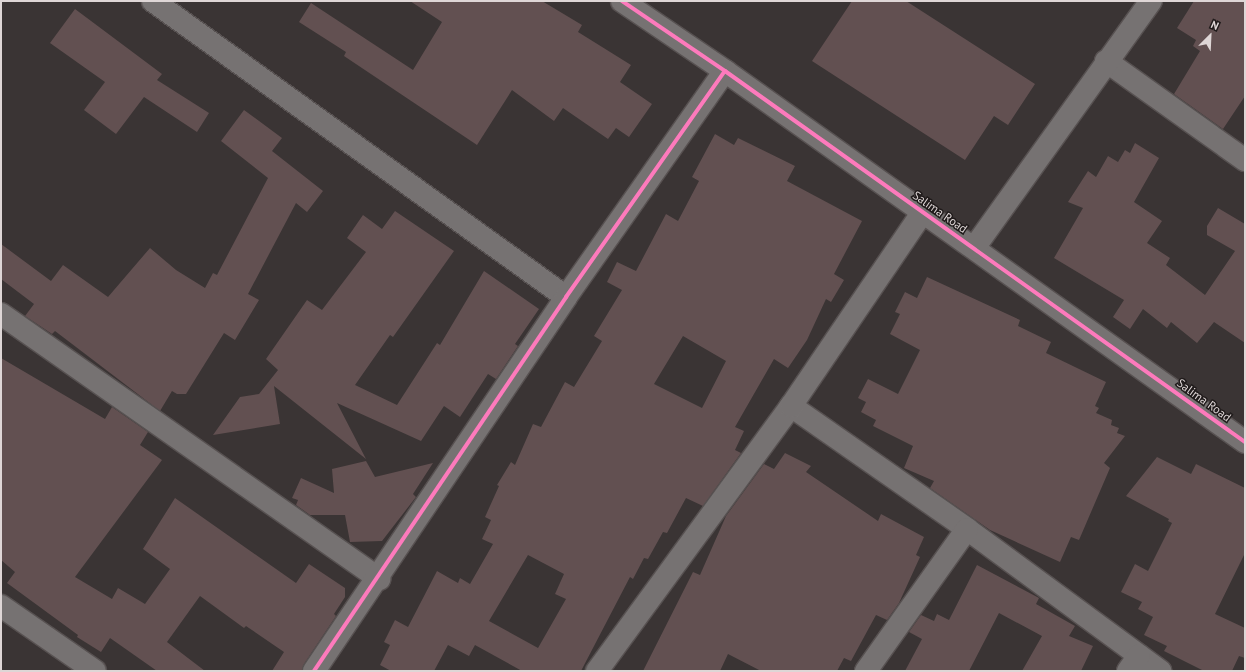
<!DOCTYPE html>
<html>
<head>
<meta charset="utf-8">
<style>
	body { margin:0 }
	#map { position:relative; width:1246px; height:672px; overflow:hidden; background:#3a3434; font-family:"PT Sans",sans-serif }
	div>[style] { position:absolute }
	.building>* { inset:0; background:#625051 }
	.roads { filter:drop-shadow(1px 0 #575151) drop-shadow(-1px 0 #575151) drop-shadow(0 1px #575151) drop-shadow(0 -1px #575151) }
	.minor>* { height:22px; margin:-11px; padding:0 11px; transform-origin:11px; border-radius:11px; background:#767272 }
	.cycleway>* { height:4px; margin:-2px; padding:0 2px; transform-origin:2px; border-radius:2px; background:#fd7abc }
	span { translate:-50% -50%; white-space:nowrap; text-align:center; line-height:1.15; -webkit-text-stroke:3px #201b1b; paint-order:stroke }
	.street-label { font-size:12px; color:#ded6d6 }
	.frame { position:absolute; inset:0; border:2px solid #ded6d6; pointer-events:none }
	.north { position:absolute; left:1190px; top:16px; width:40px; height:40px; -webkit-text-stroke:3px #201b1b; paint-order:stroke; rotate:24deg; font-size:11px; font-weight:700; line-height:16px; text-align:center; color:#ded6d6 }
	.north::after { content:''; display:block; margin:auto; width:14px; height:18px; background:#ded6d6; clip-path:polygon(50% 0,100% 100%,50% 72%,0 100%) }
</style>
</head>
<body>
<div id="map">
	<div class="building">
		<i style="clip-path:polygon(410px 1px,542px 1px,582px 25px,578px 32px,631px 65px,620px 82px,652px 104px,629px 137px,616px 128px,608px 139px,563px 108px,554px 121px,512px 90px,477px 145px,344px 56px,346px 52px,299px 22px,311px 3px,413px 70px,442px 22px)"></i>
		<i style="clip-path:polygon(852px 1px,906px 1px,1035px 84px,1008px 125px,994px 116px,965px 160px,812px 61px)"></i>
		<i style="clip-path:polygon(1194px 1px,1245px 1px,1245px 96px,1223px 129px,1174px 94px,1200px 51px,1193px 46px,1196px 40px,1177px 28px)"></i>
		<i style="clip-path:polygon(75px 9px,162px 74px,157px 80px,209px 113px,197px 132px,144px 97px,116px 134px,84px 110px,105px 82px,50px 43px)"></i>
		<i style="clip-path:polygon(244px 110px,282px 138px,272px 151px,323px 191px,307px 212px,296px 203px,248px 294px,259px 300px,235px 340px,224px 333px,186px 394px,177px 394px,172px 391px,160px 411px,55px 331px,52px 334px,25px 316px,34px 304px,1px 279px,1px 244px,51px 281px,63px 265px,108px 297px,150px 248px,176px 270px,205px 288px,213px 273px,217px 275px,268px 178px,221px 141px)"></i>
		<i style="clip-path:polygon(evenodd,715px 134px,734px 145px,738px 138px,795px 166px,787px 181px,862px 221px,834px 274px,844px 280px,831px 302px,826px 299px,807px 340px,788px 368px,774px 359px,735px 427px,744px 431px,735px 450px,741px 453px,703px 506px,686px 498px,667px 533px,663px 532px,648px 559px,644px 558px,633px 579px,630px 577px,581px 671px,522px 671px,475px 645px,469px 656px,448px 645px,434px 671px,391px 671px,380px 665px,390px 645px,384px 642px,395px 620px,408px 627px,437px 571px,458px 583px,460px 578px,470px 584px,493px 544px,482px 539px,491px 520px,485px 517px,499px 486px,497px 485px,511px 462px,515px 465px,533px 424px,541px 427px,565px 382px,574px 387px,602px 341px,594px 336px,622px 290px,607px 282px,617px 262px,636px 271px,666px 214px,678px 221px,699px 181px,692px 177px,715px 134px,683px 336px,726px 361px,702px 408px,654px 384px,683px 336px,715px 134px,528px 555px,564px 574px,555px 594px,566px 599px,538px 648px,489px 621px,528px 555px)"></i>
		<i style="clip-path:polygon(1135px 143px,1159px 158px,1134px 202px,1162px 221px,1147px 243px,1170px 258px,1166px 265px,1205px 295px,1235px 251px,1207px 235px,1207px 226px,1218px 208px,1245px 224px,1245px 343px,1214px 322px,1197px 343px,1171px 322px,1167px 328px,1143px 309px,1130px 329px,1113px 317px,1124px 300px,1054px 258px,1083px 208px,1068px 202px,1088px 171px,1096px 177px,1108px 156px,1118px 162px,1125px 150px,1130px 153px)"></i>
		<i style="clip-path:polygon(395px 211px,454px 251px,393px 337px,390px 335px,355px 385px,397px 405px,437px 343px,440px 345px,484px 271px,539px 309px,515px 344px,518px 346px,496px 379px,488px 374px,460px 417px,444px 406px,421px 441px,337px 403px,366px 459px,274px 386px,280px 424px,213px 435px,240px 397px,259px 394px,278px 370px,266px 359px,307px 300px,322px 310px,366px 252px,347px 238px,363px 215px,382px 229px)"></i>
		<i style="clip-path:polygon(927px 277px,1020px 320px,1018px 326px,1051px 342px,1046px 353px,1106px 382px,1095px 406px,1099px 408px,1096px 413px,1112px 420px,1111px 425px,1119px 428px,1117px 433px,1125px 436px,1104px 463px,1110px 468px,1079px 540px,1071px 537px,1060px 562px,990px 530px,930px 488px,934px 481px,904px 468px,913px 446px,873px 426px,876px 420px,861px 412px,866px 402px,858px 398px,868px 379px,898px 394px,920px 350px,890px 334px,900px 314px,895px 312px,905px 292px,917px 298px)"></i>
		<i style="clip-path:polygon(1px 358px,105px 419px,112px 407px,148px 432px,140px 445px,162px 460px,75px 577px,112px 599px,118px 588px,145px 604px,170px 569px,143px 549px,175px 498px,296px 583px,309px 564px,345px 588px,345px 597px,334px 614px,336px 616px,304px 664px,302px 671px,272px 671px,284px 652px,246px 626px,244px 628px,200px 596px,167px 642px,205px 671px,157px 671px,110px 638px,101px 652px,77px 637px,78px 635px,7px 583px,15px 572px,1px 560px)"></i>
		<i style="clip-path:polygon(785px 453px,811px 466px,806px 472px,878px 521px,881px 514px,924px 537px,916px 555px,920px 557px,899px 603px,887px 620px,876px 615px,851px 661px,844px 658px,837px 671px,761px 671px,728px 654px,720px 671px,643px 671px,693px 572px,700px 575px,726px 516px,764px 464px,774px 469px)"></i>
		<i style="clip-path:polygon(1157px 457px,1191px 474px,1196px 464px,1245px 488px,1245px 553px,1215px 614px,1245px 628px,1245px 658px,1239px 656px,1232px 671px,1204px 671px,1164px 651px,1167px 646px,1144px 635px,1153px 617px,1138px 609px,1142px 602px,1121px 592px,1135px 564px,1148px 571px,1172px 523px,1168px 521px,1169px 519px,1126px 496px)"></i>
		<i style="clip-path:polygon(366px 461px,375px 477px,433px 463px,413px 494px,416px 497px,382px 541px,350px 542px,345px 515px,310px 515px,296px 505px,298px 500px,292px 498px,301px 478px,334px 493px,332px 469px)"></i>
		<i style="clip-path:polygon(977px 565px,1039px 598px,1036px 604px,1075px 626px,1069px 636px,1093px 646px,1081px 671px,1022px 671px,1042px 636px,999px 613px,969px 671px,905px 671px,922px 639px,909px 632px,921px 615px,934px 621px,937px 614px,949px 620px)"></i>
	</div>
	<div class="roads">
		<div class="minor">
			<i style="left:153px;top:1px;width:508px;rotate:35.63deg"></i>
			<i style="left:622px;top:1px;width:125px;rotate:34.2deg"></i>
			<i style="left:725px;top:71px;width:639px;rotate:35.51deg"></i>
			<i style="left:1106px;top:61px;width:171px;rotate:35.5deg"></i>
			<i style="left:974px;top:248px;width:304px;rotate:-54.4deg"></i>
			<i style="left:1px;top:314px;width:462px;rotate:35deg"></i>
			<i style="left:791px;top:406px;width:215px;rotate:34.9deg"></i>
			<i style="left:967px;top:529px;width:240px;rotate:36.3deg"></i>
			<i style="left:1px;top:606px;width:114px;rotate:34.7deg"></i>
			<i style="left:314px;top:671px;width:451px;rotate:-56deg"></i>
			<i style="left:566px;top:297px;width:276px;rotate:-54.9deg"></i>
			<i style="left:597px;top:671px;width:328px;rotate:-53.8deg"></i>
			<i style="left:791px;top:406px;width:235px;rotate:-55.8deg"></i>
			<i style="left:866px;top:671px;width:174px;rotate:-54.6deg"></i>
			<i style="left:1128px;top:671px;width:19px;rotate:-55deg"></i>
		</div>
	</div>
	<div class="cycleway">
		<i style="left:622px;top:1px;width:125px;rotate:34.2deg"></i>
		<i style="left:725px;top:71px;width:639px;rotate:35.51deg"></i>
		<i style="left:314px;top:671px;width:451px;rotate:-56deg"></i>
		<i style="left:566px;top:297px;width:276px;rotate:-54.9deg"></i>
	</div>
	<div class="street-label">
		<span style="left:940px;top:212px;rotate:35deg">Salima Road</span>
		<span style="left:1204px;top:400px;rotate:36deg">Salima Road</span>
	</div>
	<div class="frame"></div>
	<div class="north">N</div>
</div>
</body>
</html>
